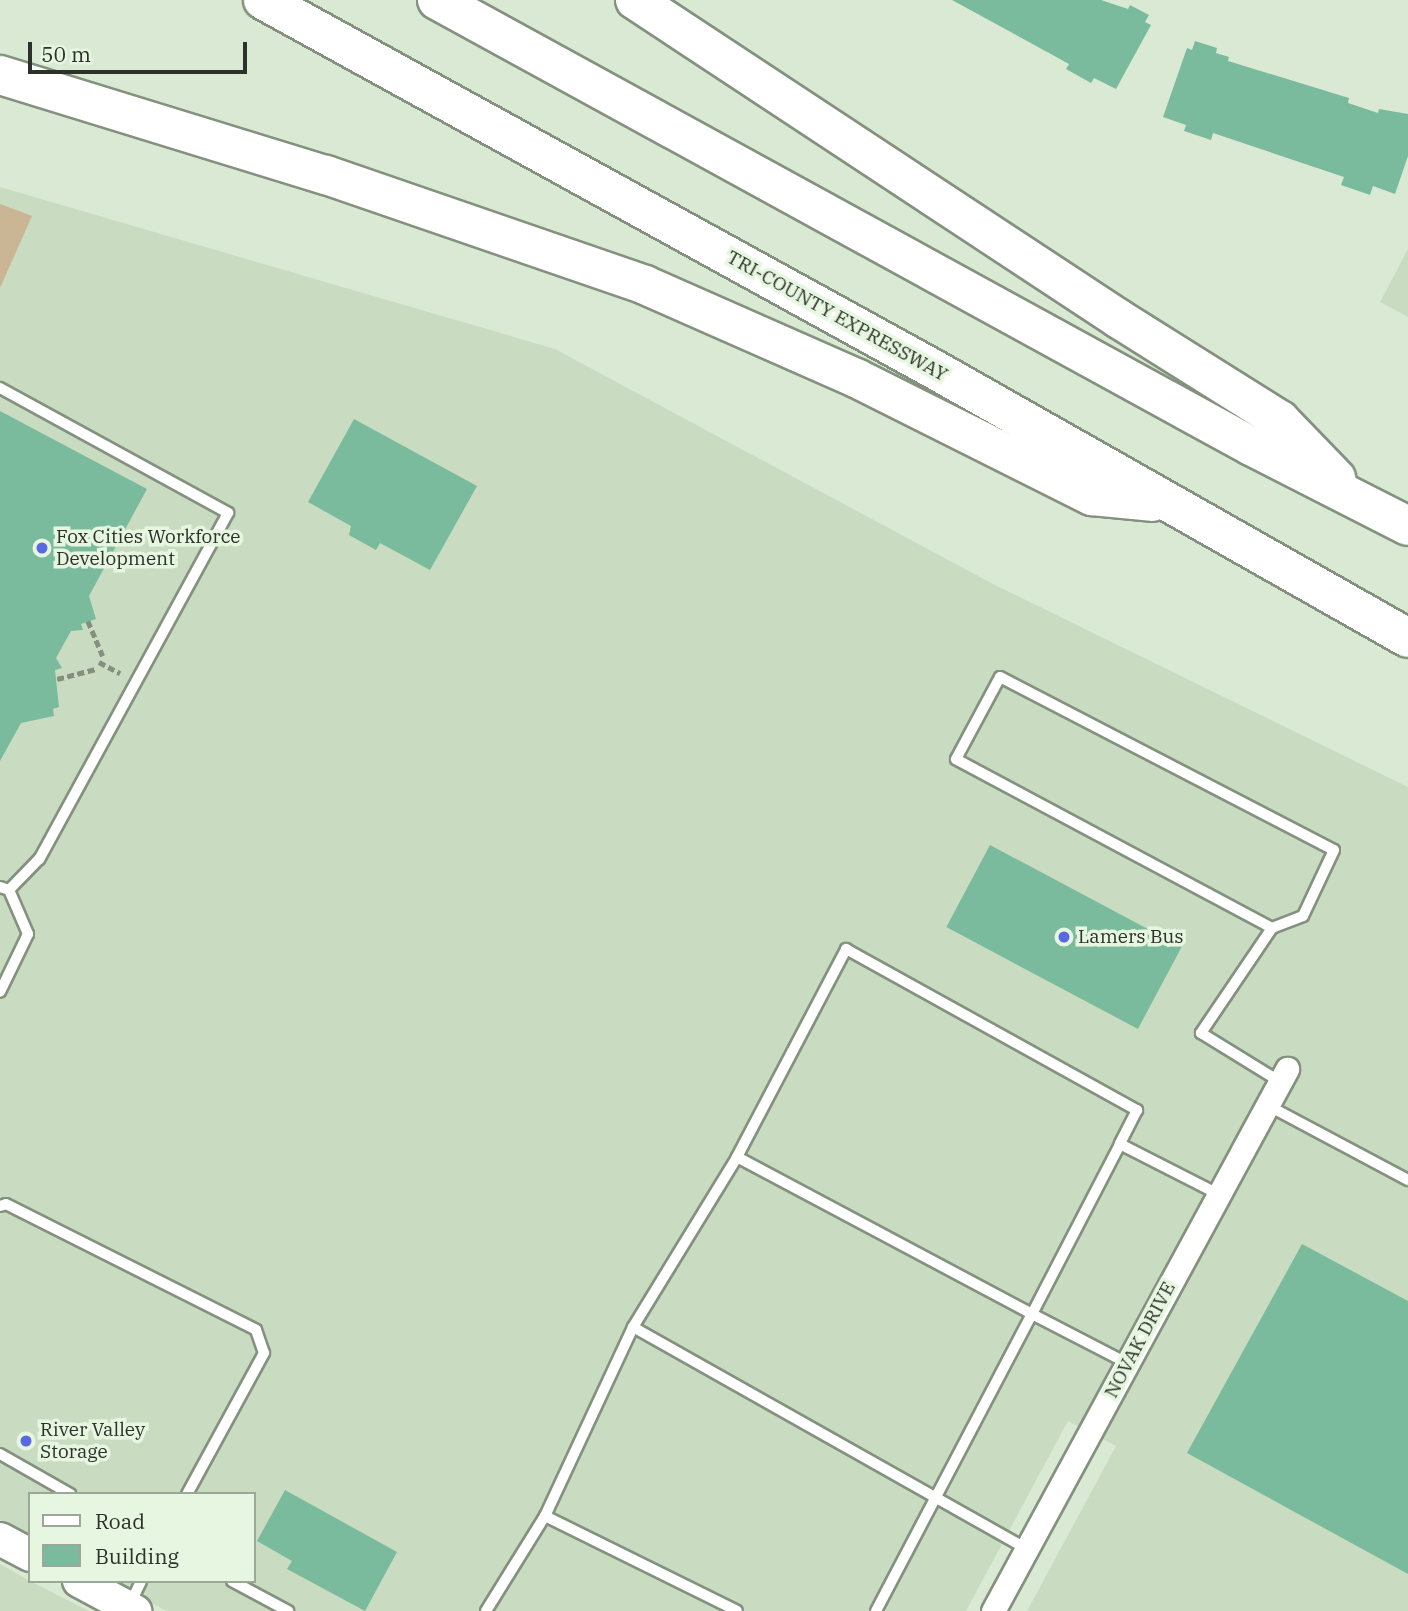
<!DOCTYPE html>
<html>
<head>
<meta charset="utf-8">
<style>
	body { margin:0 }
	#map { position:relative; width:1408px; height:1611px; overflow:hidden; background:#dae9d3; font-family:"IBM Plex Serif",serif }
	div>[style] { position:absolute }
	.built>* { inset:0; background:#c9dcc2 }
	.green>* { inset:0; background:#cab694 }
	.building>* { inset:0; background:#79bb9c; transform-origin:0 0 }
	.path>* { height:4.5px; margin-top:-2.25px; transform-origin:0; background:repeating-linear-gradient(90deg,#858f80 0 7px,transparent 0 10.5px) }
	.roads { filter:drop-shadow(2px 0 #84917e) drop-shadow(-2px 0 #84917e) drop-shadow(0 2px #84917e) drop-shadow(0 -2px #84917e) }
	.service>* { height:10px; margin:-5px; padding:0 5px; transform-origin:5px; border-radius:5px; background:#fff }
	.minor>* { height:23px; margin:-11.5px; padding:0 11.5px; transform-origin:11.5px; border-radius:11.5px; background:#fff }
	.secondary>* { height:32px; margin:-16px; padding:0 16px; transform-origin:16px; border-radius:16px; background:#fff }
	.motorway>* { height:38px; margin:-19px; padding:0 19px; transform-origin:19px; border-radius:19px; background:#fff }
	.dots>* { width:19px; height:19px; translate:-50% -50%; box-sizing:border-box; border:4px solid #e7f6e0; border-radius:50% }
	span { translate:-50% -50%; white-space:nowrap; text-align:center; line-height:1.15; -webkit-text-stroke:7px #e7f6e0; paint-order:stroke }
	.street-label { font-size:19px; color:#2c322a }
	.poi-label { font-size:19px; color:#2c322a }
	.left { translate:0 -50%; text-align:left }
	.legend { position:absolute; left:28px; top:1492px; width:228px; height:91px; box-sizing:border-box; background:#e7f6e0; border:2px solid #9ca897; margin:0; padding:9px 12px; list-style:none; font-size:21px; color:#2c322a }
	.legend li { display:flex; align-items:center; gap:14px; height:35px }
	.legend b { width:35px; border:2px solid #9ca897 }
	.scale { position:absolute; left:28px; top:42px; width:219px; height:32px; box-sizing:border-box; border:4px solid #2c322a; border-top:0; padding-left:9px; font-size:21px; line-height:24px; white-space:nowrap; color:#2c322a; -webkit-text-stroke:5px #e7f6e0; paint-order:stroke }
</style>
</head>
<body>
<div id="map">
	<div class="built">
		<i style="clip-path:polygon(0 187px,555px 349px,993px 584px,1408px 787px,1408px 1611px,1027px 1611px,1116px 1446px,1068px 1421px,966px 1611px,166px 1611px,112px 1581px,254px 1581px,254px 1494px,30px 1494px,30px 1536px,0 1520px)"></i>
		<i style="clip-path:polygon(1408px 249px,1408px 317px,1380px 302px)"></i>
		<i style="clip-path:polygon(0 1564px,30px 1581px,89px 1611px,0 1611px)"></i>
	</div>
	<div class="green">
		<i style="clip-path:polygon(0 204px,32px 216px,0 288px)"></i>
	</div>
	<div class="building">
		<i style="clip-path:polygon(952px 0,1101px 0,1128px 9px,1130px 5px,1149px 15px,1145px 22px,1151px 25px,1116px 89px,1094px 78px,1091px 83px,1066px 69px,1069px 64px)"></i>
		<i style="clip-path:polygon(1195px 41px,1217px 48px,1216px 53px,1229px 57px,1228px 61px,1349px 98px,1348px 103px,1378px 113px,1379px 109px,1408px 114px,1408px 156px,1395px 194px,1373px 186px,1370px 195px,1341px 185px,1344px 177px,1213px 133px,1211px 140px,1184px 131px,1186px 125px,1163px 117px,1187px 48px,1192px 50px)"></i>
		<i style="clip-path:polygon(0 411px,147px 489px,89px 596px,96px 619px,81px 624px,83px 630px,71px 631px,56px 658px,62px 668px,55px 670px,59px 707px,53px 709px,54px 716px,21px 723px,0 761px)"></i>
		<i style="clip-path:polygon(354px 419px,477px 486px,430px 570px,380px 543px,376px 550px,349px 535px,351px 526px,308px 502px)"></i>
		<i style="left:990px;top:845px;width:217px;height:93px;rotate:28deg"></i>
		<i style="clip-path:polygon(1302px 1244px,1408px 1301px,1408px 1574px,1187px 1453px)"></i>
		<i style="clip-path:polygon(285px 1490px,397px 1552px,365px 1611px,287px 1569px,292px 1561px,257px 1541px)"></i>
	</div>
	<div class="path">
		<i style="left:88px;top:621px;width:38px;rotate:67deg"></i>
		<i style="left:99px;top:662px;width:24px;rotate:28deg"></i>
		<i style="left:57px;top:679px;width:40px;rotate:-14.4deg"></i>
	</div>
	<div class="roads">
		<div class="service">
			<i style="left:0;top:388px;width:260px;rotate:28.7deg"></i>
			<i style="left:228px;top:513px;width:394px;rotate:118.6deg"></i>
			<i style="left:39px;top:859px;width:43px;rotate:134.1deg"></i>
			<i style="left:0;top:887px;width:9px;rotate:18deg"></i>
			<i style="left:9px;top:890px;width:48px;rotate:66.6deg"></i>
			<i style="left:28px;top:934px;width:64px;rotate:115.8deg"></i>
			<i style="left:1272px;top:928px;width:358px;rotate:-151.9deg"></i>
			<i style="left:956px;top:759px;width:93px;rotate:-61.8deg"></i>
			<i style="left:1000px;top:677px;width:376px;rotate:27.4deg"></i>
			<i style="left:1334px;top:850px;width:73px;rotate:115.2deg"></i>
			<i style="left:1303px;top:916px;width:33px;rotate:159deg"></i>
			<i style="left:1272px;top:928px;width:127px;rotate:124.1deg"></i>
			<i style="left:1201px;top:1033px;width:92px;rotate:31.6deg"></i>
			<i style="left:1267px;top:1105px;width:160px;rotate:28deg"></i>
			<i style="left:737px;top:1157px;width:334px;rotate:28deg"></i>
			<i style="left:1032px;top:1314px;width:191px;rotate:-62.6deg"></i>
			<i style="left:0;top:1206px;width:6px;rotate:-18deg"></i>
			<i style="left:6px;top:1204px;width:280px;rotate:26.7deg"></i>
			<i style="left:256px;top:1330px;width:24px;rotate:71deg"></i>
			<i style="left:264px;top:1353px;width:161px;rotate:118.6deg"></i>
			<i style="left:633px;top:1327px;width:452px;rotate:29.4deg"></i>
			<i style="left:0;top:1454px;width:81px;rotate:29.7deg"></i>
			<i style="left:545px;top:1516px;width:214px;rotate:26.3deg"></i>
			<i style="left:232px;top:1581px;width:64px;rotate:28.2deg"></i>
			<i style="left:130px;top:1604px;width:25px;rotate:-64deg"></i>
			<i style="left:486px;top:1611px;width:112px;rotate:-58.2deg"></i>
			<i style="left:545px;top:1516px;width:208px;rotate:-65deg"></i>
			<i style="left:633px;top:1327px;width:199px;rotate:-58.5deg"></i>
			<i style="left:737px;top:1157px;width:235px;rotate:-62.3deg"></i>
			<i style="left:846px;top:949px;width:333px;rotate:29deg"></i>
			<i style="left:1137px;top:1110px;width:38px;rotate:117deg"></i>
			<i style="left:1120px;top:1144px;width:110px;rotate:27deg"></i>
			<i style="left:876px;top:1611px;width:335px;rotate:-62.3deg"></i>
			<i style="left:1032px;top:1314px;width:107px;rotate:27.3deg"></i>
		</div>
		<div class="minor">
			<i style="left:993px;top:1611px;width:617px;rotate:-61.52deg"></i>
		</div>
		<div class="secondary">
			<i style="left:0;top:1539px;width:34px;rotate:28deg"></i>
			<i style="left:79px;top:1581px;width:64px;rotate:28.2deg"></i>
		</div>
		<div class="motorway">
			<i style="left:263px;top:0;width:769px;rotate:28.83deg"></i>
			<i style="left:937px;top:371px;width:541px;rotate:29.55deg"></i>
			<i style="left:437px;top:0;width:928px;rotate:28.72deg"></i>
			<i style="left:1251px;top:446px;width:176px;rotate:27deg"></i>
			<i style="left:635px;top:0;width:580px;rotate:33.39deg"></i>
			<i style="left:1119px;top:319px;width:190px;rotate:32.1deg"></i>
			<i style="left:1280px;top:420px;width:81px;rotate:46deg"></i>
			<i style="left:0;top:75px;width:341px;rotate:17.1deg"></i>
			<i style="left:326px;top:175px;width:337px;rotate:19deg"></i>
			<i style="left:645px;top:285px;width:231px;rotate:23.8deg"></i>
			<i style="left:856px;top:378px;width:264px;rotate:26.6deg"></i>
			<i style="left:1092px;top:496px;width:60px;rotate:5.7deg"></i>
		</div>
	</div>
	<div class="dots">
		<i style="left:42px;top:548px;background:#596ae1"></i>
		<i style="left:1064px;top:937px;background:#596ae1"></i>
		<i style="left:26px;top:1441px;background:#596ae1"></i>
	</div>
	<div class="street-label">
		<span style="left:837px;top:316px;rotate:29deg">TRI-COUNTY EXPRESSWAY</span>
		<span style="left:1140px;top:1340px;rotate:-62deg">NOVAK DRIVE</span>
	</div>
	<div class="poi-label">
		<span class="left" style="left:56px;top:548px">Fox Cities Workforce<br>Development</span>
		<span class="left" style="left:1078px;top:937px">Lamers Bus</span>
		<span class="left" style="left:40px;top:1441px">River Valley<br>Storage</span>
	</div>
	<ul class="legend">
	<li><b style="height:9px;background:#fff"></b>Road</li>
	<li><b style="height:19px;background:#79bb9c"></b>Building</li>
	</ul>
	<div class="scale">50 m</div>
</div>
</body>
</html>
